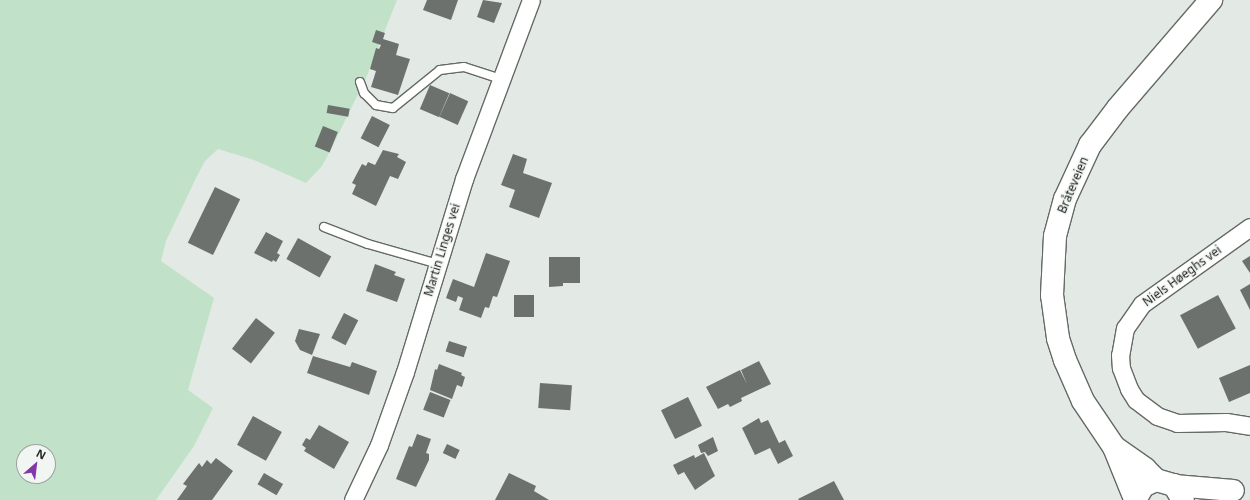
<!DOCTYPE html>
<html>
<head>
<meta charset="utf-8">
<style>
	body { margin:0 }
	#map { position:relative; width:1250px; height:500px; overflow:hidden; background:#e3e9e4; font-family:"Noto Sans",sans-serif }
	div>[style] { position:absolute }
	.green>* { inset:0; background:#c1e2c8 }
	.building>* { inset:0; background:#6c716d; transform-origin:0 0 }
	.roads { filter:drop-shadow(1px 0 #656a66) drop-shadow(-1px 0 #656a66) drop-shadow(0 1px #656a66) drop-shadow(0 -1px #656a66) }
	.service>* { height:8px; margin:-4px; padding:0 4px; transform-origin:4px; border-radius:4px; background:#fff }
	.minor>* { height:17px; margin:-8.5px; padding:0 8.5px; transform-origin:8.5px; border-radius:8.5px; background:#fff }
	.tertiary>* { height:21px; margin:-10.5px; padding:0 10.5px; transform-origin:10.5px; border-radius:10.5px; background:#fff }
	.secondary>* { height:22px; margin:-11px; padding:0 11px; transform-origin:11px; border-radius:11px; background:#fff }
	span { translate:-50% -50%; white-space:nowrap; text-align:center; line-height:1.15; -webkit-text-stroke:3px #f1f6f2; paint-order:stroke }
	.street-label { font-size:12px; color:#222423 }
	.north { position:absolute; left:16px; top:444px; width:40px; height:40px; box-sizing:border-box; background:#f1f6f2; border:1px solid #9ea29f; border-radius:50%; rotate:28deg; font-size:11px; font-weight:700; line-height:16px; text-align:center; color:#222423 }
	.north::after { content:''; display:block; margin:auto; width:14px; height:18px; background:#8338a9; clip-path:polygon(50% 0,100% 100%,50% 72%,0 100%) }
</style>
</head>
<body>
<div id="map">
	<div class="green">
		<i style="clip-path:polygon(evenodd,0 0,397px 0,366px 78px,330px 151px,322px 166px,306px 183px,254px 160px,218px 149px,205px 161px,196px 178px,166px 241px,161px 261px,214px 298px,188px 390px,213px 408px,194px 446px,156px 500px,0 500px,0 0,24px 452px,48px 452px,48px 476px,24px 476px,24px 452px)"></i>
	</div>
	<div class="building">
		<i style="clip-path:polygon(427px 0,458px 0,451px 20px,423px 10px)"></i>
		<i style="clip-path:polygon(483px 0,502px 3px,494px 23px,477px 17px)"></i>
		<i style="clip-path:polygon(376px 30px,385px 33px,383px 39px,399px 44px,396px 55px,410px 59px,398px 95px,371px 87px,376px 71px,370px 69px,376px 48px,379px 49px,381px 45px,372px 42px)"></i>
		<i style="left:430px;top:85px;width:21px;height:26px;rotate:23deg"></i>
		<i style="left:450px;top:93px;width:20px;height:26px;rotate:24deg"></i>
		<i style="left:328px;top:105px;width:22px;height:8px;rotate:10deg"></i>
		<i style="left:372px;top:116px;width:20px;height:25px;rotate:27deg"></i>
		<i style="left:323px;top:126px;width:16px;height:22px;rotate:22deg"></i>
		<i style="clip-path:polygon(383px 150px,399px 154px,397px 157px,406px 162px,398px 179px,390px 176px,376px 206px,352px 194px,356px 185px,352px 183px,362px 164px,366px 166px,368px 162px,375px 165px)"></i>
		<i style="clip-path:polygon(513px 154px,527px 159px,523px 173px,552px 183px,539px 218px,509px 207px,515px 190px,501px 185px)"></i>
		<i style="left:215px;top:187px;width:28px;height:62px;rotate:26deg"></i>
		<i style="clip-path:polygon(266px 232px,283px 241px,277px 253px,280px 255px,276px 262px,273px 260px,272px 262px,254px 253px)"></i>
		<i style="left:298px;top:238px;width:38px;height:24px;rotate:29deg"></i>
		<i style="clip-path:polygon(486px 253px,510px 261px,497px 297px,493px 296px,489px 308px,485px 307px,481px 318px,459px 310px,463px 298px,458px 296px,456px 302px,446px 298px,453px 279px,474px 287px)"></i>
		<i style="clip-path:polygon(1250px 256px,1250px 273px,1242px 261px)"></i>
		<i style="clip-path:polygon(549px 257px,580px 257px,580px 283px,563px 283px,563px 286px,549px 287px)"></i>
		<i style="clip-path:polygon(375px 264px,396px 272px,394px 275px,405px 279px,397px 302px,366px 291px)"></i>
		<i style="clip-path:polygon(1250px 284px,1250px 310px,1240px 290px)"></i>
		<i style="left:514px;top:295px;width:20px;height:22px"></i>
		<i style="left:1218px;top:295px;width:38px;height:43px;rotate:62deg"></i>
		<i style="left:344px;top:313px;width:16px;height:28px;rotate:27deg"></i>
		<i style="left:256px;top:318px;width:24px;height:39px;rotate:38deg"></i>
		<i style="clip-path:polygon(299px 329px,320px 334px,312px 355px,300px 350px,295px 341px)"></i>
		<i style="left:449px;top:341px;width:19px;height:11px;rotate:18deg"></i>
		<i style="clip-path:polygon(313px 356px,350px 367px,352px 362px,377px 371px,369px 395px,307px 373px)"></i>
		<i style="clip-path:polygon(759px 361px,771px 384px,741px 398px,742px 401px,730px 407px,728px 404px,718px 409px,706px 387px,740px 370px,747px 384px,741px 370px)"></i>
		<i style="clip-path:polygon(439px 364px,462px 373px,461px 375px,465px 377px,462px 387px,457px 385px,452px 399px,430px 390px,435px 369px,437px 370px)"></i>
		<i style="clip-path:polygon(1250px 365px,1250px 393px,1229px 402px,1219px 378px)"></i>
		<i style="left:540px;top:383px;width:32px;height:25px;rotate:4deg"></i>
		<i style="left:430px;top:392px;width:22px;height:19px;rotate:21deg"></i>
		<i style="left:688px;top:397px;width:32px;height:30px;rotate:64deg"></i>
		<i style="left:253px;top:416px;width:33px;height:33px;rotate:29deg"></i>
		<i style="clip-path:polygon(759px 418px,761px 423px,768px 420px,779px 443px,785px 440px,793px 456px,778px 464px,770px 448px,755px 455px,742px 428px)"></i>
		<i style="clip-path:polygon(319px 425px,349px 442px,334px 469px,304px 451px,306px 448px,302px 445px,306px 438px,310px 440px)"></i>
		<i style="clip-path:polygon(417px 434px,431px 439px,426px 453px,429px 454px,429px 460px,416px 487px,396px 479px,409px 446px,412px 447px)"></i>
		<i style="clip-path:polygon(713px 437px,718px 451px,708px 456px,705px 452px,701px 453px,698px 445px)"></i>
		<i style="left:447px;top:444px;width:14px;height:10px;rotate:25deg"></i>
		<i style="clip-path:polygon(704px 453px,715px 476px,695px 490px,684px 472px,678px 475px,673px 465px,694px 455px,695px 458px)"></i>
		<i style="clip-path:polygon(216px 458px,233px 471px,212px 500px,177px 500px,187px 486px,183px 484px,199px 463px,202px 467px,207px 460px,211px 464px)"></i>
		<i style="left:264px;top:473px;width:22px;height:13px;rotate:30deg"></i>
		<i style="clip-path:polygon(509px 473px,536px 486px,534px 491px,549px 500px,495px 500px)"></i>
		<i style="clip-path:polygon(834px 481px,844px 500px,799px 500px,798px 499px)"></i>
	</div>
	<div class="roads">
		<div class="service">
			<i style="left:360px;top:82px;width:12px;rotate:70deg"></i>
			<i style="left:364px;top:93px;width:17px;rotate:45deg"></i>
			<i style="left:376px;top:105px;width:17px;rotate:10deg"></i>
			<i style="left:393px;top:108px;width:60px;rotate:-39deg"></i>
			<i style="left:440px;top:70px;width:24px;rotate:-7deg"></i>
			<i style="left:464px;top:67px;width:40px;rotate:18deg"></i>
			<i style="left:324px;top:227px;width:47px;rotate:21.1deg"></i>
			<i style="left:368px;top:244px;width:73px;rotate:15.9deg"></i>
		</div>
		<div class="minor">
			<i style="left:1250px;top:227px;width:133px;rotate:144.5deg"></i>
			<i style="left:1142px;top:304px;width:29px;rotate:125deg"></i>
			<i style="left:1125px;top:328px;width:27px;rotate:100deg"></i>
			<i style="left:1120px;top:355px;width:13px;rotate:86deg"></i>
			<i style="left:1121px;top:368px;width:22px;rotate:69deg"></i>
			<i style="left:1129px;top:389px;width:13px;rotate:58deg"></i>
			<i style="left:1136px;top:400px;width:26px;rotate:37deg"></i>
			<i style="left:1157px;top:416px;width:21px;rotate:19deg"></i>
			<i style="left:1177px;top:423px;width:49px;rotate:-1.2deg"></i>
			<i style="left:1226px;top:422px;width:24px;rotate:9deg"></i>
			<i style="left:353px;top:500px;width:61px;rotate:-64.7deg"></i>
			<i style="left:379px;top:445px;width:77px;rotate:-70.4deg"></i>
			<i style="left:405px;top:372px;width:202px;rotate:-73deg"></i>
			<i style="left:464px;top:179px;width:191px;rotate:-69.5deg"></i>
		</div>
		<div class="tertiary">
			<i style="left:1174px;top:485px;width:59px;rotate:4.8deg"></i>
		</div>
		<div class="secondary">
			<i style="left:1114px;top:447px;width:38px;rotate:35deg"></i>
			<i style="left:1145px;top:469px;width:16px;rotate:45deg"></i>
			<i style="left:1135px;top:499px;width:56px;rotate:-112deg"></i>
			<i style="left:1114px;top:447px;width:55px;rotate:-124deg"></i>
			<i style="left:1083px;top:401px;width:45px;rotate:-113.7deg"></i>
			<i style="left:1065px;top:360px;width:23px;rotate:-108deg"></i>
			<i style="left:1058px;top:338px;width:43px;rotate:-97.9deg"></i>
			<i style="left:1052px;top:295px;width:59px;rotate:-87.1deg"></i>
			<i style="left:1055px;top:236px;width:38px;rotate:-75deg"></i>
			<i style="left:1065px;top:199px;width:60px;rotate:-65.2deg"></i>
			<i style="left:1090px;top:145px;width:46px;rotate:-52.9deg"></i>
			<i style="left:1118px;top:108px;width:143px;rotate:-49.3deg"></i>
			<i style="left:1135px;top:500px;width:16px;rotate:-60deg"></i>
			<i style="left:1143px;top:486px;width:14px;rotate:-25deg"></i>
			<i style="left:1156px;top:480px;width:19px;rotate:16deg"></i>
			<i style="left:1174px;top:485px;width:17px;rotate:59deg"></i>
		</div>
	</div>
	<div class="street-label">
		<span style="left:1073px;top:185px;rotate:-67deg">Bråteveien</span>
		<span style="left:442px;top:250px;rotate:-73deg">Martin Linges vei</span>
		<span style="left:1182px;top:276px;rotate:-36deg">Niels Høeghs vei</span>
	</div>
	<div class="north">N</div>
</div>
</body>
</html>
